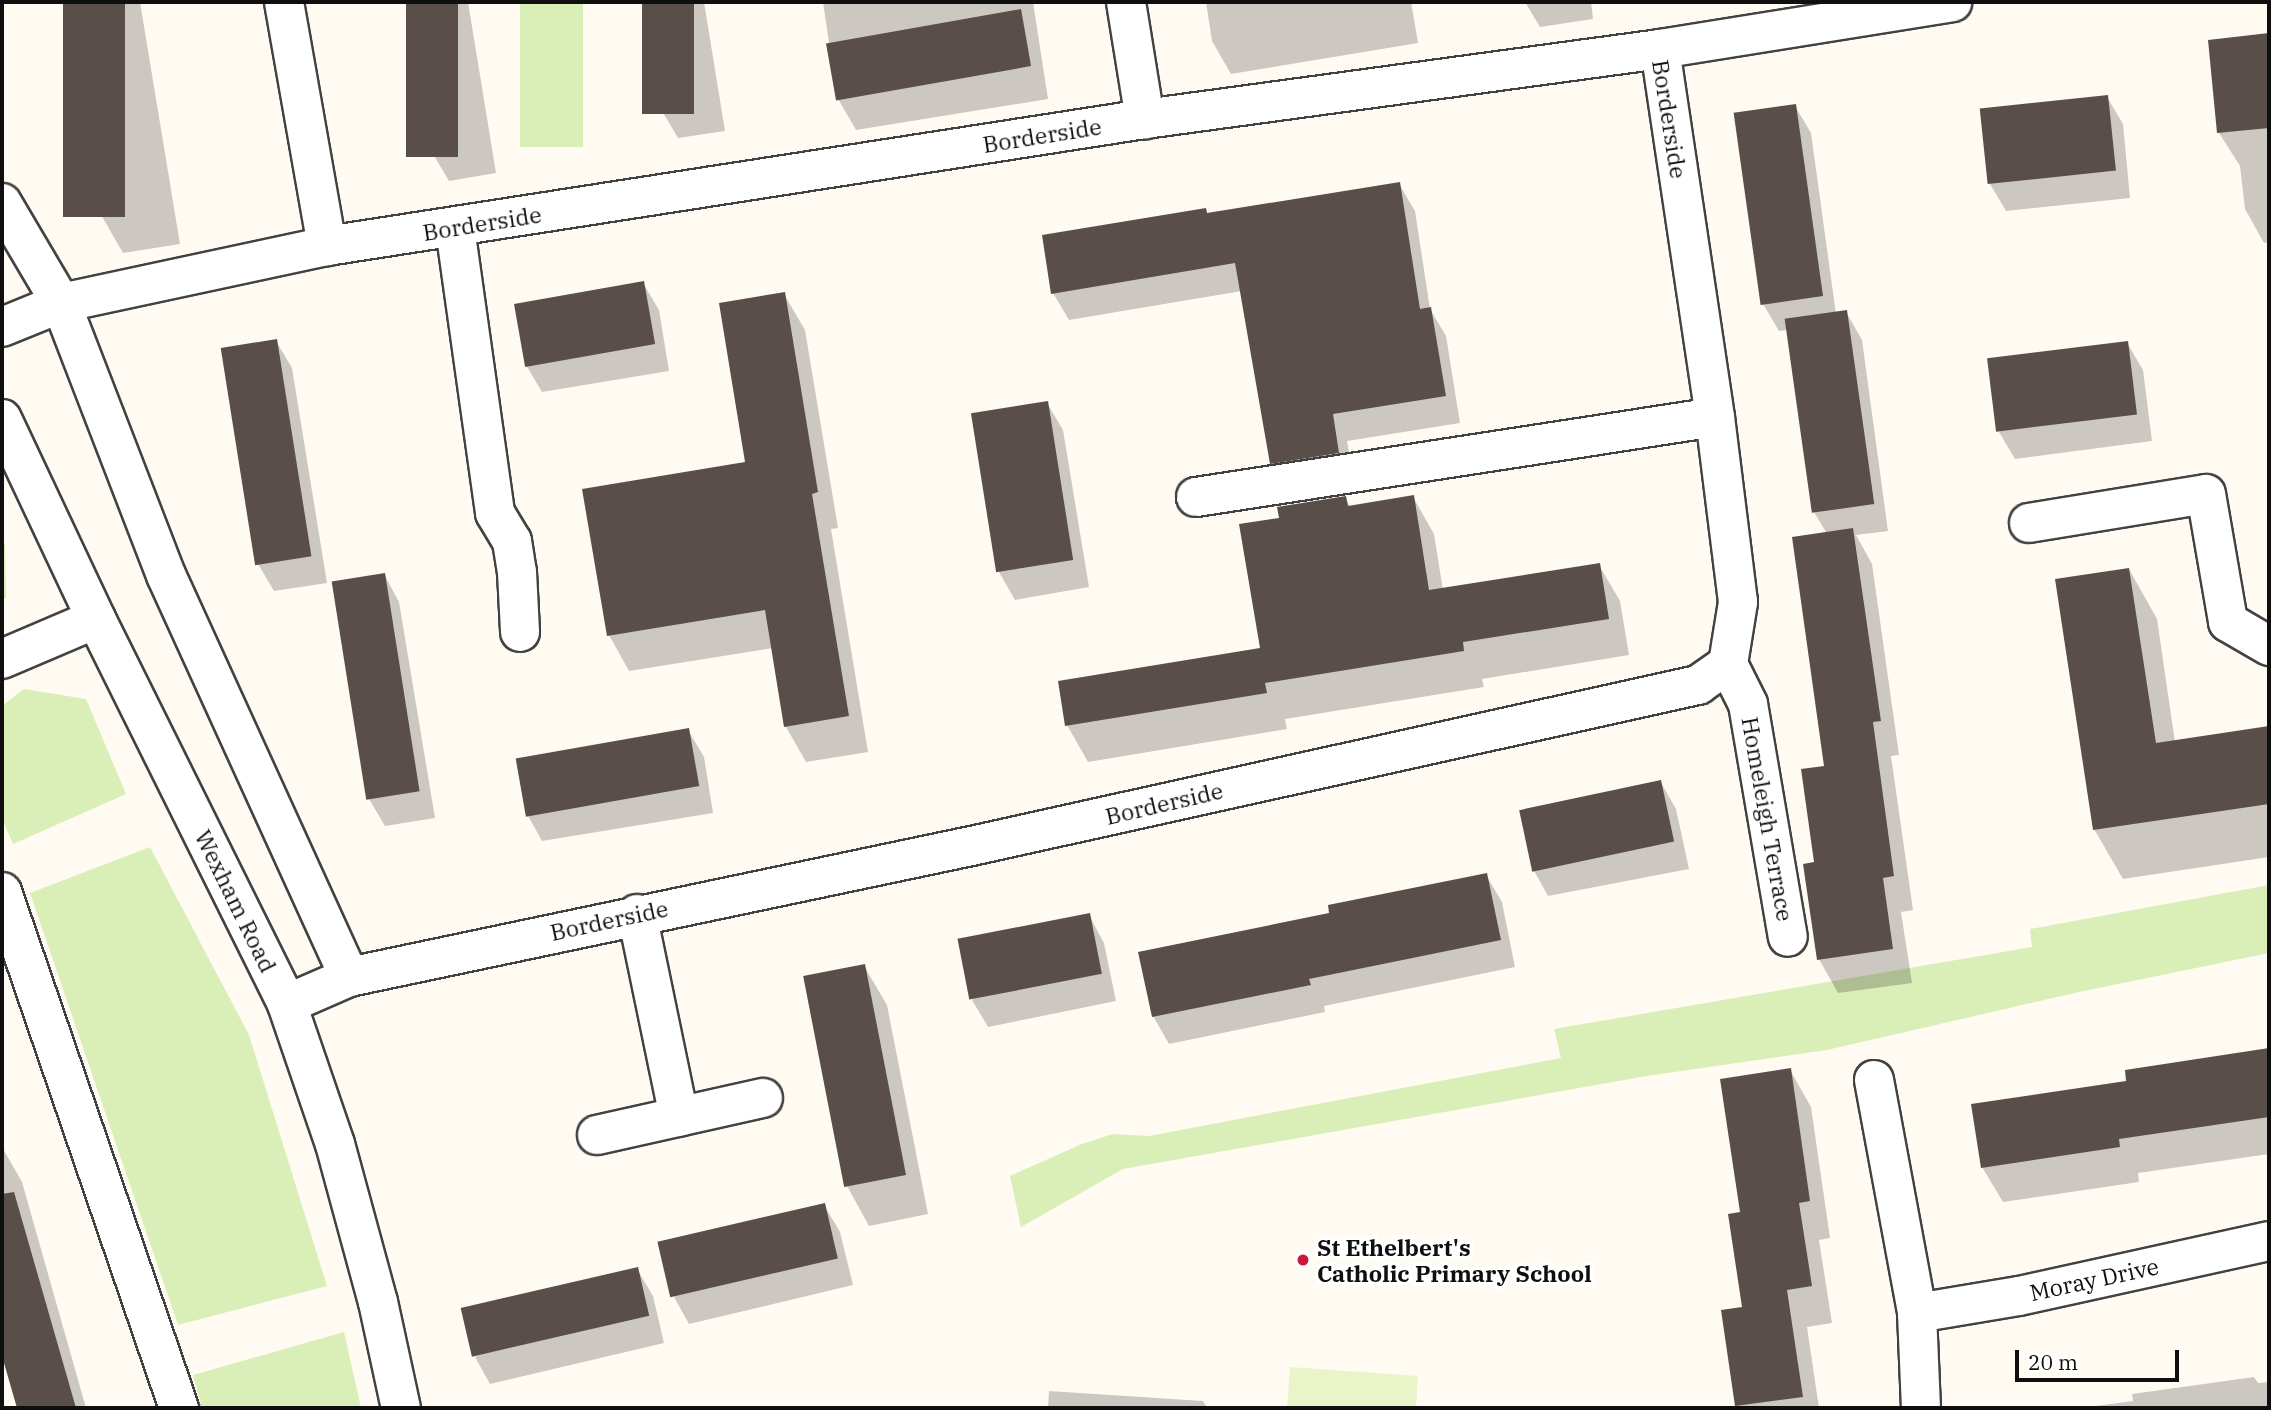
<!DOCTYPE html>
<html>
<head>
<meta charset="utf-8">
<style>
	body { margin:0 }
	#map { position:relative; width:2271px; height:1410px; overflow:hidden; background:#fffbf2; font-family:"IBM Plex Serif",serif }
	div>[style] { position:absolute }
	.green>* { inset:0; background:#daeeb7; transform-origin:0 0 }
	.pitch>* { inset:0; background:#eaf4c9 }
	.shadow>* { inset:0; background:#0003 }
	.building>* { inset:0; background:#594e4a; transform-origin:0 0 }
	.roads { filter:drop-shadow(2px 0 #424242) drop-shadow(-2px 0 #424242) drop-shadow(0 2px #424242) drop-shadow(0 -2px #424242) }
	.minor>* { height:38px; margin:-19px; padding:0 19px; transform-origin:19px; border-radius:19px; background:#fff }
	.dots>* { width:19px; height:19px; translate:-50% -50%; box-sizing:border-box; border:4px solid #fff; border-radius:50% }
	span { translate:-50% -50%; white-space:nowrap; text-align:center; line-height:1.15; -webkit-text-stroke:7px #fff; paint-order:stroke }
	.street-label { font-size:23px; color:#0f0f0f }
	.poi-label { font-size:23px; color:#0f0f0f; font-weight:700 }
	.left { translate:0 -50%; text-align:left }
	.frame { position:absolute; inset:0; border:4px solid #0f0f0f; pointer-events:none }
	.scale { position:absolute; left:2015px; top:1350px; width:164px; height:32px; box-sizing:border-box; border:4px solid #0f0f0f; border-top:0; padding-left:9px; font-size:21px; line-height:24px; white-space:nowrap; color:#0f0f0f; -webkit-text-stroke:5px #fff; paint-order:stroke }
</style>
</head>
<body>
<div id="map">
	<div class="green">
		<i style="left:520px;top:2px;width:63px;height:145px"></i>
		<i style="clip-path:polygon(2px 538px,5px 544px,6px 598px,2px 600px)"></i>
		<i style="clip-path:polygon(24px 689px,86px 699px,126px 794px,13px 844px,2px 818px,2px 706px)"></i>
		<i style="clip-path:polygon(150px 847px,249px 1035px,327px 1286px,178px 1325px,30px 893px)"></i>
		<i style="clip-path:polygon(2269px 885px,2269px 953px,2079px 992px,1827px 1050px,1647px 1076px,1123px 1169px,1021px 1227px,1010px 1176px,1082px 1144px,1113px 1134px,1149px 1136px,1561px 1058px,1554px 1029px,2032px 947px,2030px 929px)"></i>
		<i style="clip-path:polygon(344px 1332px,361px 1408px,202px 1408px,193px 1375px)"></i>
	</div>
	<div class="pitch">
		<i style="clip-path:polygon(1290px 1367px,1418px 1376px,1416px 1408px,1287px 1408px)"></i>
	</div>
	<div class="shadow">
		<i style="clip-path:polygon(65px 2px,140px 2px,180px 244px,123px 253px,100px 213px)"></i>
		<i style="clip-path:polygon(408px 2px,468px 2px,496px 173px,449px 181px,433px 154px)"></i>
		<i style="clip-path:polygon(644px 2px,704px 2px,725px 131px,678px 138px,662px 111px)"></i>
		<i style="clip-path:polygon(823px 2px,1033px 2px,1048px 99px,856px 130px,837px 97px)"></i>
		<i style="clip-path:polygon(1206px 2px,1411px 2px,1418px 43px,1231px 74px,1212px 41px)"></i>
		<i style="clip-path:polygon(1525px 2px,1591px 2px,1593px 19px,1540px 27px)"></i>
		<i style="clip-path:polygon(2269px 35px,2269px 242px,2264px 243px,2245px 209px,2240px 166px,2219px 133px,2210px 41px)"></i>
		<i style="clip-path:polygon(2107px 97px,2123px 124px,2130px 198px,2006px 211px,1990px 184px)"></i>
		<i style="clip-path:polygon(1795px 106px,1811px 133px,1836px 314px,1846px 312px,1862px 340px,1888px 531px,1856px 535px,1872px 564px,1899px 755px,1891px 756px,1913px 910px,1901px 912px,1912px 983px,1838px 993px,1819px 959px,1816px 863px,1826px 767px,1827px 534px,1814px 512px,1789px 330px,1779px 331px,1763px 304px)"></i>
		<i style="clip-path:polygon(1399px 184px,1415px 211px,1430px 309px,1446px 336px,1460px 423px,1347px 441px,1354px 480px,1287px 490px,1271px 463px,1242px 291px,1069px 320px,1053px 293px,1205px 210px,1208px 215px)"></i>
		<i style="clip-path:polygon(643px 283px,659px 310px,669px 371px,542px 392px,526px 365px)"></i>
		<i style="clip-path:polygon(784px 294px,805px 330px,838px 528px,831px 529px,868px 752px,806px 762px,786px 727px,773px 648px,629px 671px,609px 635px,747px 463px)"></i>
		<i style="clip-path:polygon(276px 341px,292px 368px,327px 583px,274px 591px,258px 564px,223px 349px)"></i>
		<i style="clip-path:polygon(2127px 343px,2143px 370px,2152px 441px,2015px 459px,1999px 432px)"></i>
		<i style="clip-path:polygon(1047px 403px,1063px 430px,1089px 587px,1015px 600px,999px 572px)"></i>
		<i style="clip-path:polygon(1413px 497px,1434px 534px,1443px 590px,1599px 565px,1620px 601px,1629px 655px,1482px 679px,1484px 687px,1285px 719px,1287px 729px,1088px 762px,1067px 725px,1262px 650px,1281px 519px,1345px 498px,1351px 508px)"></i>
		<i style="clip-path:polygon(2129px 569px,2157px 619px,2175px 742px,2269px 728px,2269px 857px,2123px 879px,2094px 829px)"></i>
		<i style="clip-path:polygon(384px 574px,399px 602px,435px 818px,385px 826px,369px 799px,334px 583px)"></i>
		<i style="clip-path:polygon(688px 730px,704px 757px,713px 813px,542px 841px,527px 814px)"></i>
		<i style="clip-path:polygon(1660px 781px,1676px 809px,1689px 869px,1548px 896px,1533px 869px)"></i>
		<i style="clip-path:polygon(1486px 875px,1502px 902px,1515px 967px,1324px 1006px,1325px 1012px,1169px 1044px,1153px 1016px,1331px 915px)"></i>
		<i style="clip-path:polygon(1089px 915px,1104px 943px,1116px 1001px,988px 1027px,972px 1000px)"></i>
		<i style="clip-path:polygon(864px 966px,887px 1005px,928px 1214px,869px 1226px,847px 1186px)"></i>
		<i style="clip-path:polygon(2269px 1050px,2269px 1154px,2138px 1173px,2139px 1182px,2003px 1202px,1982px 1167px,2128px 1082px,2127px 1071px)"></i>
		<i style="clip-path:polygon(1790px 1070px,1811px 1107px,1830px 1238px,1819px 1240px,1832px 1323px,1807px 1327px,1819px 1408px,1737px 1408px,1723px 1311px,1744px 1308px,1742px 1213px)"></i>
		<i style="clip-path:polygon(2px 1147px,22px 1182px,86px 1408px,18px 1408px,2px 1350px)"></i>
		<i style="clip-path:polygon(824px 1205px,840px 1232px,853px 1285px,689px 1324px,674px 1297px)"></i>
		<i style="clip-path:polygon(637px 1269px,653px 1296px,664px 1343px,490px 1384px,475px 1357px)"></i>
		<i style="clip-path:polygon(2254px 1377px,2258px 1383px,2269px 1382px,2269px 1408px,2081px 1408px,2133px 1401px,2132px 1394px)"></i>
		<i style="clip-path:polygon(1049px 1391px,1203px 1401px,1207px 1408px,1048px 1408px)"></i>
	</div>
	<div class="building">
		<i style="left:63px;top:2px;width:62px;height:215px"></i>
		<i style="left:406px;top:2px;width:52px;height:155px"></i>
		<i style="left:642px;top:2px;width:52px;height:112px"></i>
		<i style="left:1021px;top:9px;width:58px;height:198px;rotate:80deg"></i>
		<i style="clip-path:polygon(2269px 33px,2269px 128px,2217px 133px,2208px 40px)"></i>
		<i style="left:2108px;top:95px;width:76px;height:129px;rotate:84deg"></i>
		<i style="left:1796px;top:104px;width:194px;height:63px;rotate:82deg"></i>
		<i style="clip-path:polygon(1400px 182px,1420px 309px,1431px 307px,1446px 396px,1333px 414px,1339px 453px,1270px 464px,1235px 263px,1051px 294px,1042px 235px,1206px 208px,1207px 213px)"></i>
		<i style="left:644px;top:281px;width:64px;height:132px;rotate:80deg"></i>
		<i style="clip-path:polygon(785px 292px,818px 492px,812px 494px,849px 716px,784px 727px,765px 610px,607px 636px,582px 489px,745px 462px,719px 303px)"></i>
		<i style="left:1847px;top:310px;width:196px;height:63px;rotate:82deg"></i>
		<i style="left:277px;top:339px;width:220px;height:57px;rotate:81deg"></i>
		<i style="left:2128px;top:341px;width:74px;height:142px;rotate:83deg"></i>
		<i style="left:1048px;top:401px;width:161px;height:78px;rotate:81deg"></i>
		<i style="clip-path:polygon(1414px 495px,1429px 590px,1600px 563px,1609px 619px,1463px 642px,1464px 651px,1265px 683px,1267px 693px,1065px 726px,1058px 681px,1260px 648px,1239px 524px,1279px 518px,1277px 507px,1346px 496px,1348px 506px)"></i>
		<i style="clip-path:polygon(1853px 528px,1881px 721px,1873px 722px,1894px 876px,1883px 878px,1893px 949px,1817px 960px,1803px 864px,1814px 862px,1801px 769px,1824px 766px,1792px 537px)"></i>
		<i style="clip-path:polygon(2129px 568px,2156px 743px,2269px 726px,2269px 804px,2093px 830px,2055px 579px)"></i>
		<i style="left:385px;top:573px;width:221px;height:54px;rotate:81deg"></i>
		<i style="left:689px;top:728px;width:59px;height:176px;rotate:80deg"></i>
		<i style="left:1661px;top:780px;width:63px;height:145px;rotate:78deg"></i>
		<i style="clip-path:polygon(1487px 873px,1501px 940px,1309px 979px,1311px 985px,1152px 1017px,1138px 952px,1329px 913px,1328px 905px)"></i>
		<i style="left:1090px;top:913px;width:62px;height:135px;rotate:79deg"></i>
		<i style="left:865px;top:964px;width:215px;height:63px;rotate:79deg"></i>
		<i style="clip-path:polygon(2269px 1048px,2269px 1117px,2119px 1139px,2120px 1147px,1981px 1168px,1971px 1104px,2126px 1081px,2125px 1070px)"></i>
		<i style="clip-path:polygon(1791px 1068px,1810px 1201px,1799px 1203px,1812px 1286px,1787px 1290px,1803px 1397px,1735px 1406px,1721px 1310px,1742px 1307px,1728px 1214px,1740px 1212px,1720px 1079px)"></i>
		<i style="clip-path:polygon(14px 1192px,76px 1408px,17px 1408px,2px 1356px,2px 1194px)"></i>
		<i style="left:825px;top:1203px;width:57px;height:172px;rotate:77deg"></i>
		<i style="left:638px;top:1267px;width:50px;height:182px;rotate:77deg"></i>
	</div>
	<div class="roads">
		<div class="minor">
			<i style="left:284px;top:2px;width:248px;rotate:80deg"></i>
			<i style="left:1126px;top:2px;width:119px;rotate:80.8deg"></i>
			<i style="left:2px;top:203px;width:116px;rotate:59.5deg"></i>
			<i style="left:61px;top:303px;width:292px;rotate:68.9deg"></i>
			<i style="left:166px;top:575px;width:442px;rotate:65.5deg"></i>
			<i style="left:455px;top:228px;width:288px;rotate:82deg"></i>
			<i style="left:495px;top:513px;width:33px;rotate:59deg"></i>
			<i style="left:512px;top:541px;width:31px;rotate:81deg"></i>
			<i style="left:517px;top:572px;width:60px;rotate:87.1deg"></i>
			<i style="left:2px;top:327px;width:64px;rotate:-22.1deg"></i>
			<i style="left:61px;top:303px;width:272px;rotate:-12.1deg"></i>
			<i style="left:327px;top:246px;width:828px;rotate:-8.83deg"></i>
			<i style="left:1145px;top:119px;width:520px;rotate:-7.74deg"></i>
			<i style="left:1660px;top:49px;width:296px;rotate:-9.1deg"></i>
			<i style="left:2px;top:419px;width:221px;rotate:64.8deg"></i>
			<i style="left:96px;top:619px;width:430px;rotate:63.6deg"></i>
			<i style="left:287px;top:1004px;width:148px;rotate:71.1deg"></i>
			<i style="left:335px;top:1144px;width:164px;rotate:74.8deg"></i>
			<i style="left:378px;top:1302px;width:108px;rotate:77.8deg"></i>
			<i style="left:1196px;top:497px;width:525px;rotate:-8.76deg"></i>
			<i style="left:2029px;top:523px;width:179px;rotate:-9.3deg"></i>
			<i style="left:2206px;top:494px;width:130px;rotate:80.2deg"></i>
			<i style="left:2228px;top:622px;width:48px;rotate:30.3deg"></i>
			<i style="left:2px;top:659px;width:102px;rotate:-23.1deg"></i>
			<i style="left:1728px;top:664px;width:45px;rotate:63.4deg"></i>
			<i style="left:1748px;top:704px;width:236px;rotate:80.3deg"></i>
			<i style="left:2px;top:892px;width:546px;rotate:71.07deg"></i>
			<i style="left:637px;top:914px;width:207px;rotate:78.3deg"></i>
			<i style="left:287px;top:1004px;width:68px;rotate:-23.5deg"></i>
			<i style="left:349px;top:977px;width:641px;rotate:-11.89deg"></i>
			<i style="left:976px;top:845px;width:740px;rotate:-12.5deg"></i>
			<i style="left:1698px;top:685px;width:37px;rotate:-35deg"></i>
			<i style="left:1728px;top:664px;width:63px;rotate:-80.8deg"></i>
			<i style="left:1738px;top:602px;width:186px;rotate:-97.1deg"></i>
			<i style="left:1715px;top:417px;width:372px;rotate:-98.5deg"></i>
			<i style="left:1874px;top:1080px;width:237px;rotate:79.5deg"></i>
			<i style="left:1917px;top:1313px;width:95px;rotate:87.6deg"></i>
			<i style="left:597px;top:1135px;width:170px;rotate:-12.6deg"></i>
			<i style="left:1917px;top:1313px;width:103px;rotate:-9.5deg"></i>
			<i style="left:2019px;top:1296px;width:256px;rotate:-12.4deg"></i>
		</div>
	</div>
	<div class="dots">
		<i style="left:1303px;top:1260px;background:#ce1936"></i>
	</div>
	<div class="street-label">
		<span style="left:1670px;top:119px;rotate:81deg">Borderside</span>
		<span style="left:1042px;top:135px;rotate:-9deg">Borderside</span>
		<span style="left:482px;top:223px;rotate:-9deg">Borderside</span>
		<span style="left:1164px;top:803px;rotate:-13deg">Borderside</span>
		<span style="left:1768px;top:819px;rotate:80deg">Homeleigh Terrace</span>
		<span style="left:236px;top:901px;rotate:64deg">Wexham Road</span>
		<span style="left:609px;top:920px;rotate:-12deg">Borderside</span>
		<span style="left:2094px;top:1279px;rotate:-12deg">Moray Drive</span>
	</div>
	<div class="poi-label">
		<span class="left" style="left:1317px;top:1260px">St Ethelbert's<br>Catholic Primary School</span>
	</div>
	<div class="frame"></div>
	<div class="scale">20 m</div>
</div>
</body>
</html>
